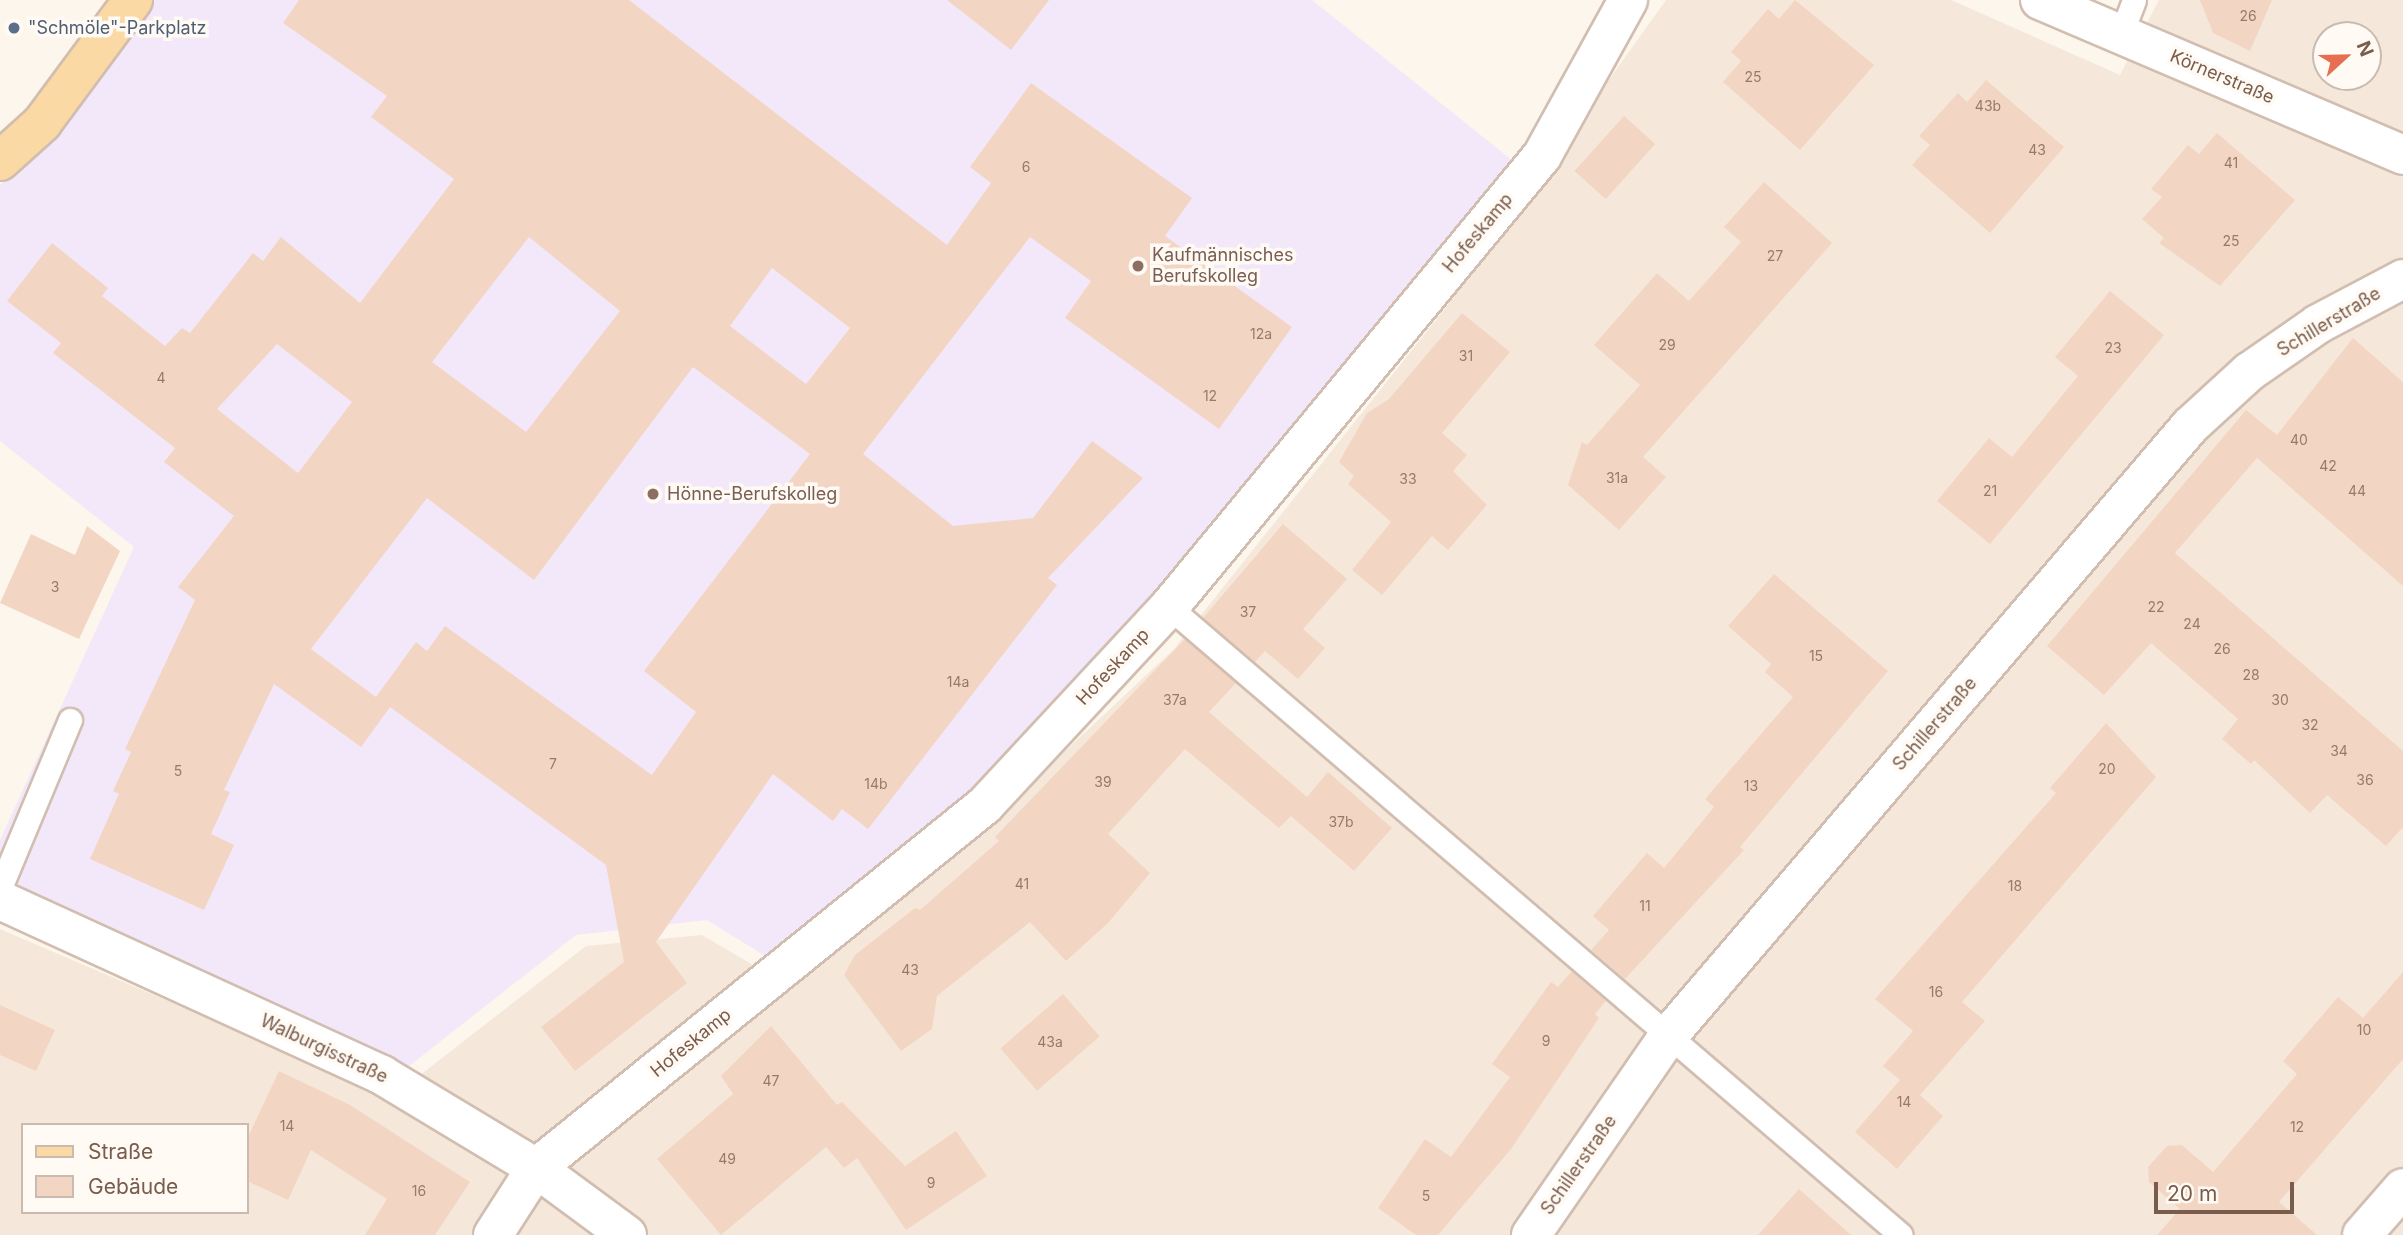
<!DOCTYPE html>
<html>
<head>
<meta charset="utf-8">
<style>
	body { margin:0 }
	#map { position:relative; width:2403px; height:1235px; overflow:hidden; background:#fdf6ec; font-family:Inter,sans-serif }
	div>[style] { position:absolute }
	.residential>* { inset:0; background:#f5e8da }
	.education>* { inset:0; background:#f3e8fa }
	.building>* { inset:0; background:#f3d5c3; transform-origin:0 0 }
	.roads { filter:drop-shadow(2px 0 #d1beb0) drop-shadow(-2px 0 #d1beb0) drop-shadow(0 2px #d1beb0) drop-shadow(0 -2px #d1beb0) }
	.lane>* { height:23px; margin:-11.5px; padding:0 11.5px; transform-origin:11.5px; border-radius:11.5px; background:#fff }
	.street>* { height:38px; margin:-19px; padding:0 19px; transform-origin:19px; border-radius:19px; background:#fff }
	.primary>* { height:38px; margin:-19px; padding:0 19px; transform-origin:19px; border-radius:19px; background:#fbd9a5 }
	.dots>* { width:19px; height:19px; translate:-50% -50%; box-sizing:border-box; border:4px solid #fffaf3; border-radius:50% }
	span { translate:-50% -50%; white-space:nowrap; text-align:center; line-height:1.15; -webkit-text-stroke:7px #fffaf3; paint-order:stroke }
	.number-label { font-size:14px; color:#987a6a }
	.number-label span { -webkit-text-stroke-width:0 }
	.service-label { font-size:18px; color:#4e5e75 }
	.left { translate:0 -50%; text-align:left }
	.street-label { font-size:18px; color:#7a5c4d }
	.education-label { font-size:18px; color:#785e54 }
	.legend { position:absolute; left:21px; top:1123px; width:228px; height:91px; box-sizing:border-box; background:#fffaf3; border:2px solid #cabbb1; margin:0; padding:9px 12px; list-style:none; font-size:21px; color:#7a5c4d }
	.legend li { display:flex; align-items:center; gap:14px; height:35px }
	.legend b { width:35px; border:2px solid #cabbb1 }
	.north { position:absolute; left:2312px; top:21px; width:70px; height:70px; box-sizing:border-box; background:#fffaf3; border:2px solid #cabbb1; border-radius:50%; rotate:68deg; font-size:19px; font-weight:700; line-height:28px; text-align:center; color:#7a5c4d }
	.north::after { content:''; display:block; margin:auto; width:24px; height:32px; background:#e76f51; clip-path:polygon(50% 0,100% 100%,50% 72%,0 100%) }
	.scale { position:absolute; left:2154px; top:1182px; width:140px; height:32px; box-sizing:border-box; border:4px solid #7a5c4d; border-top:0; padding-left:9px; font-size:21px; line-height:24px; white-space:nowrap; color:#7a5c4d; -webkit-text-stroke:5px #fffaf3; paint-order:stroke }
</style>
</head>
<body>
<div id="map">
	<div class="residential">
		<i style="clip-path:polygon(evenodd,1666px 0,1951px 0,2120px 75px,2159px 0,2403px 0,2403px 1235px,0 1235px,0 929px,392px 1097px,586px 946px,702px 935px,792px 988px,936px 872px,1174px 649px,1447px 306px,1666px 0,2326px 35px,2368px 35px,2368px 77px,2326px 77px,2326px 35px,1666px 0,23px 1125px,247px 1125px,247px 1212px,23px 1212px,23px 1125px)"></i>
	</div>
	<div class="education">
		<i style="clip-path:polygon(154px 0,1312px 0,1513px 161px,1153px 597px,966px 794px,767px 957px,707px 920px,576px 935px,404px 1070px,0 885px,0 840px,134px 547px,0 441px,0 185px,52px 135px)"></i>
	</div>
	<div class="building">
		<i style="clip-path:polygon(evenodd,299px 0,629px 0,947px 245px,991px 183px,970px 167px,1031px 83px,1192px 198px,1165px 236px,1292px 327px,1219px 429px,1065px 318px,1091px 281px,1030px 237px,863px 454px,953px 526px,1033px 518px,1092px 441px,1143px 478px,1048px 578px,1057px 585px,868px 829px,842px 809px,833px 821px,773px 774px,656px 942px,687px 983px,575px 1071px,541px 1027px,624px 962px,606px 865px,390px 707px,361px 747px,274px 684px,224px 790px,230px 792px,211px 834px,234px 845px,204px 910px,90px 859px,119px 794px,113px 791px,131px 752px,125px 749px,195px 600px,178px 587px,234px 516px,164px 462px,175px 448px,53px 353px,61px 343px,7px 301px,52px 243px,108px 288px,102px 296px,165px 346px,182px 328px,190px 333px,253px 253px,263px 261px,281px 237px,360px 303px,454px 179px,371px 117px,387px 96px,283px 23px,299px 0,529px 237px,620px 311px,526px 432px,432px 362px,529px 237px,299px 0,772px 268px,850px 328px,806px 384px,730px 326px,772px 268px,299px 0,277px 344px,352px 402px,298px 473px,217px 409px,277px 344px,299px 0,693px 367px,810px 454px,644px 671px,696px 712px,652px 775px,445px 626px,427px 651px,416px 642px,376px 697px,311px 649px,427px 498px,534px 580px,693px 367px)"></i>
		<i style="clip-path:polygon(947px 0,1049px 0,1011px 50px)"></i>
		<i style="clip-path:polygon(1795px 0,1874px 65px,1800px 150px,1723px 82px,1741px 61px,1731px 52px,1768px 9px,1779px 19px)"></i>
		<i style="clip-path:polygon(2200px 0,2272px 0,2250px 51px,2213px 33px)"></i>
		<i style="clip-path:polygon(1986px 80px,2064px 147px,1990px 233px,1912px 165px,1930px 145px,1919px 136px,1958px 93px,1967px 102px)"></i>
		<i style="left:1624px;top:116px;width:42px;height:74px;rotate:42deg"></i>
		<i style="clip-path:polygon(2217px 133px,2295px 200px,2220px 286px,2159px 243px,2164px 238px,2142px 219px,2162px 197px,2151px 189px,2188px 145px,2199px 154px)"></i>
		<i style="clip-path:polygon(1764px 182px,1832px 243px,1643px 457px,1666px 477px,1619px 530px,1568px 485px,1582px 442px,1587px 445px,1640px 385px,1594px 345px,1657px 273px,1689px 301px,1741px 242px,1724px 227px)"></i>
		<i style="clip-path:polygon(2110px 291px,2164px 335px,1990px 544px,1937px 501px,1989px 438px,2012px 457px,2078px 376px,2055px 357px)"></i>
		<i style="clip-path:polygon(1462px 313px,1510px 352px,1442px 433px,1467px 455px,1453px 471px,1487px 505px,1448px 550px,1432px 536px,1382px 595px,1352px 570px,1391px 522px,1348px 484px,1354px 476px,1339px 462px,1367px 413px,1389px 399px)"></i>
		<i style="clip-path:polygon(2353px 338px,2403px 382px,2403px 586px,2257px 458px,2175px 553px,2403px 751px,2403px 827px,2386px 846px,2327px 795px,2310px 813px,2254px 760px,2251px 764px,2222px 739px,2238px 719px,2151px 643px,2104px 695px,2047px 646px,2246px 410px,2277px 435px)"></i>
		<i style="clip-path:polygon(1283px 524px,1347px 579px,1303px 629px,1325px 648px,1298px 679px,1265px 651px,1255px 662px,1203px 618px)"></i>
		<i style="clip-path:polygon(87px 526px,120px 551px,79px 639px,0 603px,31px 534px,75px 555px)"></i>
		<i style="clip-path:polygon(1774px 574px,1888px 671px,1740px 847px,1744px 850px,1625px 979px,1591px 950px,1609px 930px,1593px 916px,1647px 853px,1664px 868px,1714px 807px,1705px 799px,1793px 697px,1765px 672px,1771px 664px,1728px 626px)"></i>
		<i style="clip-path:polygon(1185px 639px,1236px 683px,1209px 712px,1307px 797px,1328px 772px,1392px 828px,1354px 871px,1291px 816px,1296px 811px,1279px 828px,1185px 749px,1108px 834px,1150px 873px,1108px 923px,1066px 961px,1030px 922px,937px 996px,932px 1029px,901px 1051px,844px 975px,855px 955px,915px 908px,920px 910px,999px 841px,995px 837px)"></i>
		<i style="clip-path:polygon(2106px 723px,2156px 777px,1962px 1002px,1985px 1021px,1920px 1095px,1943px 1116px,1897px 1169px,1855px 1132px,1900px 1080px,1883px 1066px,1913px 1031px,1875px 999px,2056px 793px,2050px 788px)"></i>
		<i style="clip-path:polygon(1572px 971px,1606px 1001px,1595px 1014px,1599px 1018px,1511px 1149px,1438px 1235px,1416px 1235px,1378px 1208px,1425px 1139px,1451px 1157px,1510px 1077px,1492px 1064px,1551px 982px,1558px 987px)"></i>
		<i style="clip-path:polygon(2403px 972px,2403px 1059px,2279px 1202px,2317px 1235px,2157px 1235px,2180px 1209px,2149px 1182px,2148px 1167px,2167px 1146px,2182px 1145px,2213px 1172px,2297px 1074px,2283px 1061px,2338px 997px,2363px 1018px)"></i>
		<i style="left:1063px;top:994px;width:56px;height:83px;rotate:49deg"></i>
		<i style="clip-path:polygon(0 1005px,55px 1030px,36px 1071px,0 1055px)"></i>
		<i style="clip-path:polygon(771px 1026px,837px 1105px,842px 1102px,905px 1166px,956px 1131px,987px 1176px,906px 1230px,857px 1158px,844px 1168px,826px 1147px,721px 1235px,657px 1159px,733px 1094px,721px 1076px)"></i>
		<i style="clip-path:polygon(279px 1071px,350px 1105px,470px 1182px,435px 1235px,365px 1235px,387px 1199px,311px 1150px,288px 1200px,247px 1181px,247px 1139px)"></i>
		<i style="clip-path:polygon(1799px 1189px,1851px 1235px,1758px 1235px)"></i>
	</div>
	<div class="roads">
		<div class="lane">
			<i style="left:2121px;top:34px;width:36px;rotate:-69deg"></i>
			<i style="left:1169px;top:607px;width:964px;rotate:40.63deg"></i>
			<i style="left:0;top:888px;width:182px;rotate:-67.4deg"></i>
		</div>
		<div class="street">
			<i style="left:2040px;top:0;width:395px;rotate:23.1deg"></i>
			<i style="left:0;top:900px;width:420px;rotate:24.6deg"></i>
			<i style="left:382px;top:1075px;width:180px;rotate:31.1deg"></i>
			<i style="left:536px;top:1168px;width:113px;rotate:36.4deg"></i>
			<i style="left:493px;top:1235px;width:80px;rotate:-57.3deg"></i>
			<i style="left:536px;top:1168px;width:577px;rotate:-38.95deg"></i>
			<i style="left:985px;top:805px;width:270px;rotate:-47.1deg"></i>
			<i style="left:1169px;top:607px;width:585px;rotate:-50.41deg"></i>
			<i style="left:1542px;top:156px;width:178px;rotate:-61.1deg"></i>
			<i style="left:1531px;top:1235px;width:243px;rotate:-55.4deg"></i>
			<i style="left:1669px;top:1035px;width:801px;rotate:-49.45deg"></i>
			<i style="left:2190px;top:426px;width:80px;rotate:-42.5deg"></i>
			<i style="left:2249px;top:372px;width:84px;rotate:-34.8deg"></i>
			<i style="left:2318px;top:324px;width:96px;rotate:-27.9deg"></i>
			<i style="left:2362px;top:1235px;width:62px;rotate:-48.9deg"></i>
		</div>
		<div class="primary">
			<i style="left:0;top:161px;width:57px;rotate:-42.1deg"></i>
			<i style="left:42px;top:123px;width:153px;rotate:-53.5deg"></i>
		</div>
	</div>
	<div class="dots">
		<i style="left:14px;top:28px;background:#5c6f8a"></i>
		<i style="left:1138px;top:266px;background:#8d6e63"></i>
		<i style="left:653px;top:494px;background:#8d6e63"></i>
	</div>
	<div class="number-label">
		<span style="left:2248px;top:16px">26</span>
		<span style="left:1753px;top:77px">25</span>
		<span style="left:1988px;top:106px">43b</span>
		<span style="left:2037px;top:150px">43</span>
		<span style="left:2231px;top:163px">41</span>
		<span style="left:1026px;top:167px">6</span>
		<span style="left:2231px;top:241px">25</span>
		<span style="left:1775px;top:256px">27</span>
		<span style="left:1261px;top:334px">12a</span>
		<span style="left:1667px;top:345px">29</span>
		<span style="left:2113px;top:348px">23</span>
		<span style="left:1466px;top:356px">31</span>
		<span style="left:161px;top:378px">4</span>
		<span style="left:1210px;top:396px">12</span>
		<span style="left:2299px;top:440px">40</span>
		<span style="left:2328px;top:466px">42</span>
		<span style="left:1617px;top:478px">31a</span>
		<span style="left:1408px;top:479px">33</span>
		<span style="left:1990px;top:491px">21</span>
		<span style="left:2357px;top:491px">44</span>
		<span style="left:55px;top:587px">3</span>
		<span style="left:2156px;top:607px">22</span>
		<span style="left:1248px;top:612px">37</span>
		<span style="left:2192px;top:624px">24</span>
		<span style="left:2222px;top:649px">26</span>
		<span style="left:1816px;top:656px">15</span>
		<span style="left:2251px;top:675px">28</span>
		<span style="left:958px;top:682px">14a</span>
		<span style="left:1175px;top:700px">37a</span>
		<span style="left:2280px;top:700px">30</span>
		<span style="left:2310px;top:725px">32</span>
		<span style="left:2339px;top:751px">34</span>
		<span style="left:553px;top:764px">7</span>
		<span style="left:2107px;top:769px">20</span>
		<span style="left:178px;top:771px">5</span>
		<span style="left:2365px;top:780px">36</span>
		<span style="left:1103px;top:782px">39</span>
		<span style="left:876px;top:784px">14b</span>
		<span style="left:1751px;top:786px">13</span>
		<span style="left:1341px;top:822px">37b</span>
		<span style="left:1022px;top:884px">41</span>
		<span style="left:2015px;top:886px">18</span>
		<span style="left:1645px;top:906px">11</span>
		<span style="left:910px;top:970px">43</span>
		<span style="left:1936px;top:992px">16</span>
		<span style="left:2364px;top:1030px">10</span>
		<span style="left:1546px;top:1041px">9</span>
		<span style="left:1050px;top:1042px">43a</span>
		<span style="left:771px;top:1081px">47</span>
		<span style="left:1904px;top:1102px">14</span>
		<span style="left:287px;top:1126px">14</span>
		<span style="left:2297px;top:1127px">12</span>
		<span style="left:727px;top:1159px">49</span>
		<span style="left:931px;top:1183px">9</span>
		<span style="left:419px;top:1191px">16</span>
		<span style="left:1426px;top:1196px">5</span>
	</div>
	<div class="service-label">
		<span class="left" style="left:28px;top:28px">"Schmöle"-Parkplatz</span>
	</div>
	<div class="street-label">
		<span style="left:2222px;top:77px;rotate:23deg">Körnerstraße</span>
		<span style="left:1478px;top:233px;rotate:-50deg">Hofeskamp</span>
		<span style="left:2329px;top:322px;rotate:-31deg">Schillerstraße</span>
		<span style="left:1113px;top:667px;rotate:-47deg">Hofeskamp</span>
		<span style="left:1935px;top:724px;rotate:-49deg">Schillerstraße</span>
		<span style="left:691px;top:1043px;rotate:-39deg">Hofeskamp</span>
		<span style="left:324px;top:1049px;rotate:25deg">Walburgisstraße</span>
		<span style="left:1579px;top:1165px;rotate:-55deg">Schillerstraße</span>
	</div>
	<div class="education-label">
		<span class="left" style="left:1152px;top:266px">Kaufmännisches<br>Berufskolleg</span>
		<span class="left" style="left:667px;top:494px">Hönne-Berufskolleg</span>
	</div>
	<ul class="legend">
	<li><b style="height:9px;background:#fbd9a5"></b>Straße</li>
	<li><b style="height:19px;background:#f3d5c3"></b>Gebäude</li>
	</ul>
	<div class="north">N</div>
	<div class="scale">20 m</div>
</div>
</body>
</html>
